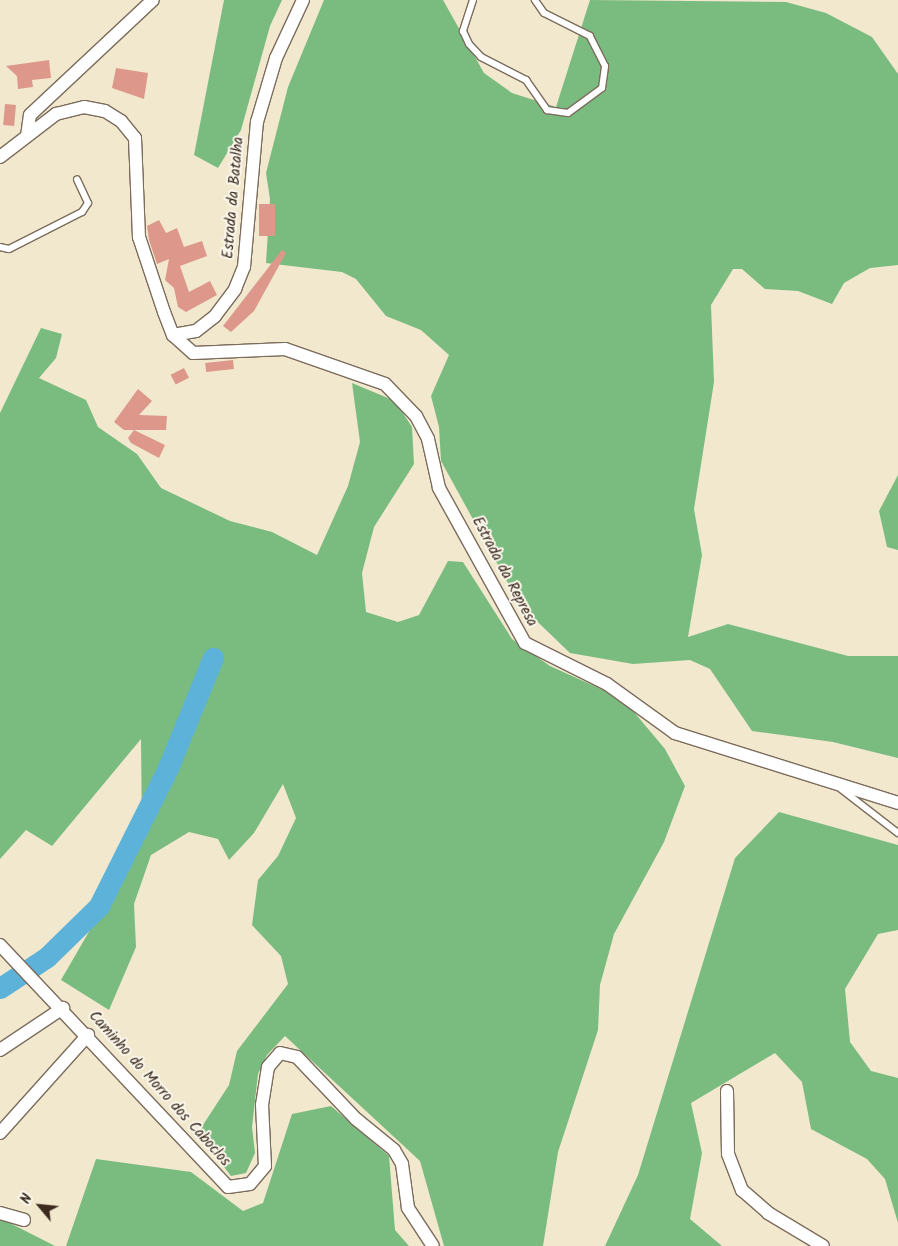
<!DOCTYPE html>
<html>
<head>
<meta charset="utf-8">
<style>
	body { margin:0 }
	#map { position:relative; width:898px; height:1246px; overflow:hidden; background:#f1e8ce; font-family:Kalam,sans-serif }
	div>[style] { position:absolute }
	.forest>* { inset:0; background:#7abc7f }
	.river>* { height:21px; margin:-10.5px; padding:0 10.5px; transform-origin:10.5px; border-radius:10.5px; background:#5db2d9 }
	.building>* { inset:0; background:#dd988b; transform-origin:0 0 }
	.roads { filter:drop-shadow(1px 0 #7b6c5c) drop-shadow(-1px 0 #7b6c5c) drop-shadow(0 1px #7b6c5c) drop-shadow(0 -1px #7b6c5c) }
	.service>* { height:6px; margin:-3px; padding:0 3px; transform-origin:3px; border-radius:3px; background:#fff }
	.minor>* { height:12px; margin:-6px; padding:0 6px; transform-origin:6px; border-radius:6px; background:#fff }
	span { translate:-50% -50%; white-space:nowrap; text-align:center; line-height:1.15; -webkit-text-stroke:4px #fbf7ec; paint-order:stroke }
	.street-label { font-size:15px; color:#3b2a1e }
	.north { position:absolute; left:15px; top:1181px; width:50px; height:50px; -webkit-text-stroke:4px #fbf7ec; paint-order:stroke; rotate:298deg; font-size:14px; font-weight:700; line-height:20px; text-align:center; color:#3b2a1e }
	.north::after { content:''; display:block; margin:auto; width:18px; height:22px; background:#3b2a1e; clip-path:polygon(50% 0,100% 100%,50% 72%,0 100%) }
</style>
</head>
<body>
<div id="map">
	<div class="forest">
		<i style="clip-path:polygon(224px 0,282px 0,270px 26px,241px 130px,218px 168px,194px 155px)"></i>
		<i style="clip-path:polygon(324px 0,443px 0,484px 73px,512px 93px,556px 107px,590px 0,786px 2px,826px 13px,872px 37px,898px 74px,898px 265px,870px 268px,844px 283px,832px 304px,798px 291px,765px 289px,742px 269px,733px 269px,711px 305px,714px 382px,694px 509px,702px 555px,688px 637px,728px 624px,848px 656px,898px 656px,898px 758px,833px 742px,752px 731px,710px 669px,690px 660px,633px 664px,570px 653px,520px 605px,441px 461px,439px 427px,431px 396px,449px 355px,421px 330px,386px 316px,356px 279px,342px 272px,266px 263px,270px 199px,266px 173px,288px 87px)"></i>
		<i style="clip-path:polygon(41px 328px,62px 334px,56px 358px,39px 378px,86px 400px,98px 427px,137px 454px,161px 488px,230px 521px,272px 532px,317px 555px,348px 486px,360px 442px,352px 383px,395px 401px,412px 427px,414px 464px,374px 527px,362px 573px,366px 612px,398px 622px,419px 615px,448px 561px,463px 562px,512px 639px,550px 666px,623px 699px,665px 749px,685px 786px,664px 842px,614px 934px,600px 985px,598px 1030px,558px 1152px,543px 1246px,444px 1246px,420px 1161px,285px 1036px,267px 1055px,258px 1074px,252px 1127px,255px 1153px,246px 1173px,231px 1176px,208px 1146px,201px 1128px,229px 1085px,237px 1051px,288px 984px,281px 956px,252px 925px,258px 880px,278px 856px,296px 818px,283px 784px,254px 833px,229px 860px,218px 839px,189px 832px,151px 855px,134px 904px,136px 947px,109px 1010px,61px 980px,142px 840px,141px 739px,52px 846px,26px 830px,0 859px,0 413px)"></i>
		<i style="clip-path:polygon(898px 475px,898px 550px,887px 547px,879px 511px)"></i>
		<i style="clip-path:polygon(779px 812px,898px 845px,898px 930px,878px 934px,845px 989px,850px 1042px,871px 1071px,898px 1078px,898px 1223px,885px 1179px,867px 1159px,811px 1129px,802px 1082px,775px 1053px,691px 1103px,702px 1153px,690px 1219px,722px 1246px,605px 1246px,638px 1175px,735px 858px)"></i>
		<i style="clip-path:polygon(331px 1106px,389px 1156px,395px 1230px,409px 1246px,66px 1246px,96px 1159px,191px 1172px,243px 1211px,263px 1203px,292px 1114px)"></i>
		<i style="clip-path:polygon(0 1218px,55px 1246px,0 1246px)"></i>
	</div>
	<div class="river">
		<i style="left:0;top:988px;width:56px;rotate:-33.4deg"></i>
		<i style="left:47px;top:957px;width:73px;rotate:-44.4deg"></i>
		<i style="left:99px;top:906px;width:154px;rotate:-63.4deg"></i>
		<i style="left:168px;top:768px;width:119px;rotate:-67.8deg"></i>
	</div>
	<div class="building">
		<i style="clip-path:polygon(49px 60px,51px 78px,32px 80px,33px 87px,18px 89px,17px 76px,6px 66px)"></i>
		<i style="clip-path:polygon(116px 68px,148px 73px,144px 99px,112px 88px)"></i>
		<i style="left:5px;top:104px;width:11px;height:21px;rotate:5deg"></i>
		<i style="left:259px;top:204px;width:16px;height:32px"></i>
		<i style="clip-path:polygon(159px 220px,166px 233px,177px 228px,184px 247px,202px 241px,207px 256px,180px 266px,189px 292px,210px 281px,217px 295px,186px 312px,178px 307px,174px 288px,165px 280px,169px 259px,157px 264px,149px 240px,147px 226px)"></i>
		<i style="clip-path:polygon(282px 250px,286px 253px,254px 311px,231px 332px,223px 326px)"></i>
		<i style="left:233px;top:360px;width:9px;height:28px;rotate:84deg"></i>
		<i style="left:184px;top:368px;width:11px;height:15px;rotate:63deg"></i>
		<i style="clip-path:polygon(138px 389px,152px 401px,139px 415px,167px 416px,166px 430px,124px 430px,114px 422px)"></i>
		<i style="clip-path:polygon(134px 430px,165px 445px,159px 458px,131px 443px,128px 438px)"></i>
	</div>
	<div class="roads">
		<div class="service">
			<i style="left:473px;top:0;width:33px;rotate:108deg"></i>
			<i style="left:463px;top:31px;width:14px;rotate:65deg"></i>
			<i style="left:469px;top:44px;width:18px;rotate:47deg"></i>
			<i style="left:481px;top:57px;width:51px;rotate:27.1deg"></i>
			<i style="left:526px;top:80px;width:37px;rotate:55deg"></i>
			<i style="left:547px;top:110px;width:21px;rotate:8deg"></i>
			<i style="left:568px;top:113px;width:42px;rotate:-36.3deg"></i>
			<i style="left:602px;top:88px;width:22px;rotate:-82deg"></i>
			<i style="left:605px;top:66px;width:34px;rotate:-117deg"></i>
			<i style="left:590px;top:36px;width:51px;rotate:-153.4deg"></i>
			<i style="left:544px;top:13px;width:16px;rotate:-125deg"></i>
			<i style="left:0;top:247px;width:9px;rotate:13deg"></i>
			<i style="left:9px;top:249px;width:82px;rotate:-26.9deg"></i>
			<i style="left:82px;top:212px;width:11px;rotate:-56deg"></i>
			<i style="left:88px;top:203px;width:26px;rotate:-115deg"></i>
			<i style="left:841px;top:789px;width:72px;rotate:37.7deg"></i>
		</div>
		<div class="minor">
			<i style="left:27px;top:136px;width:21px;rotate:-82deg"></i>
			<i style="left:30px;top:115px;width:168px;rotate:-43.1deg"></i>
			<i style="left:0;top:157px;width:71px;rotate:-37.5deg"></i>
			<i style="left:56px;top:114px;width:29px;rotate:-14deg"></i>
			<i style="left:84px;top:107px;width:21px;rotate:11deg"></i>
			<i style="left:105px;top:111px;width:19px;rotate:32deg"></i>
			<i style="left:121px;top:121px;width:22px;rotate:51deg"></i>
			<i style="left:135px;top:138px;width:99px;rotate:87.7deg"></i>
			<i style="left:139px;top:237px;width:79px;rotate:71.6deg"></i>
			<i style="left:164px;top:312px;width:25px;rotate:69deg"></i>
			<i style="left:173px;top:335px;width:23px;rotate:-10deg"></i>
			<i style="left:196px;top:331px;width:24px;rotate:-38deg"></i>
			<i style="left:215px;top:316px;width:34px;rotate:-53deg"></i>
			<i style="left:235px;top:289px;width:24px;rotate:-68deg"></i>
			<i style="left:244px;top:267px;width:146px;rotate:-84.9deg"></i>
			<i style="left:257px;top:122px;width:67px;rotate:-73.5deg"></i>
			<i style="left:276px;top:58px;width:64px;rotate:-65deg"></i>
			<i style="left:173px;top:335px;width:27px;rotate:42deg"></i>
			<i style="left:193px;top:353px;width:92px;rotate:-2.5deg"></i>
			<i style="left:285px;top:349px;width:106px;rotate:19.3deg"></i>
			<i style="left:385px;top:384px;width:45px;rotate:45.9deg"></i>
			<i style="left:416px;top:416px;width:26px;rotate:62deg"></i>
			<i style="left:428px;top:439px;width:50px;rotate:77.3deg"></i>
			<i style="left:439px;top:488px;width:177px;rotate:61deg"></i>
			<i style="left:525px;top:643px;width:92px;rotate:26.6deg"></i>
			<i style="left:607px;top:684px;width:84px;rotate:35.8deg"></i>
			<i style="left:675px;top:733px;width:234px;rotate:17.4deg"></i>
			<i style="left:0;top:945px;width:332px;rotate:46.7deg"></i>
			<i style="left:228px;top:1187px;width:22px;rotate:-8deg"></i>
			<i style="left:250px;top:1184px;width:23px;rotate:-50deg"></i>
			<i style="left:265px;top:1166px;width:61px;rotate:-92.8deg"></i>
			<i style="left:262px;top:1105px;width:38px;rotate:-81deg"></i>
			<i style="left:268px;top:1067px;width:18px;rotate:-49deg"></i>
			<i style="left:280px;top:1053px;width:17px;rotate:13deg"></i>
			<i style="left:297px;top:1057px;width:86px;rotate:46.4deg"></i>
			<i style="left:356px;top:1119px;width:49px;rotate:39.2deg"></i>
			<i style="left:394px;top:1150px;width:16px;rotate:60deg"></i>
			<i style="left:402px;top:1164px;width:44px;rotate:82.2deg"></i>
			<i style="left:408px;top:1208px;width:45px;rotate:56.7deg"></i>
			<i style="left:0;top:1050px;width:76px;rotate:-33.7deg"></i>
			<i style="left:727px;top:1091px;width:63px;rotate:89.1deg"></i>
			<i style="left:728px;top:1154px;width:39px;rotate:69deg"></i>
			<i style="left:742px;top:1190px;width:35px;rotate:41deg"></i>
			<i style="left:768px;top:1213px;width:64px;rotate:31deg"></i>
			<i style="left:0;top:1133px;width:132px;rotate:-48.1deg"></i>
			<i style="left:0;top:1213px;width:25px;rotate:16deg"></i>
		</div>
	</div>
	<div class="street-label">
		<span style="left:234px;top:198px;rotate:-85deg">Estrada da Batalha</span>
		<span style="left:504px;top:572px;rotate:62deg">Estrada da Represa</span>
		<span style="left:159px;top:1089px;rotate:48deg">Caminho do Morro dos Caboclos</span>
	</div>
	<div class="north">N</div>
</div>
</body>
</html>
